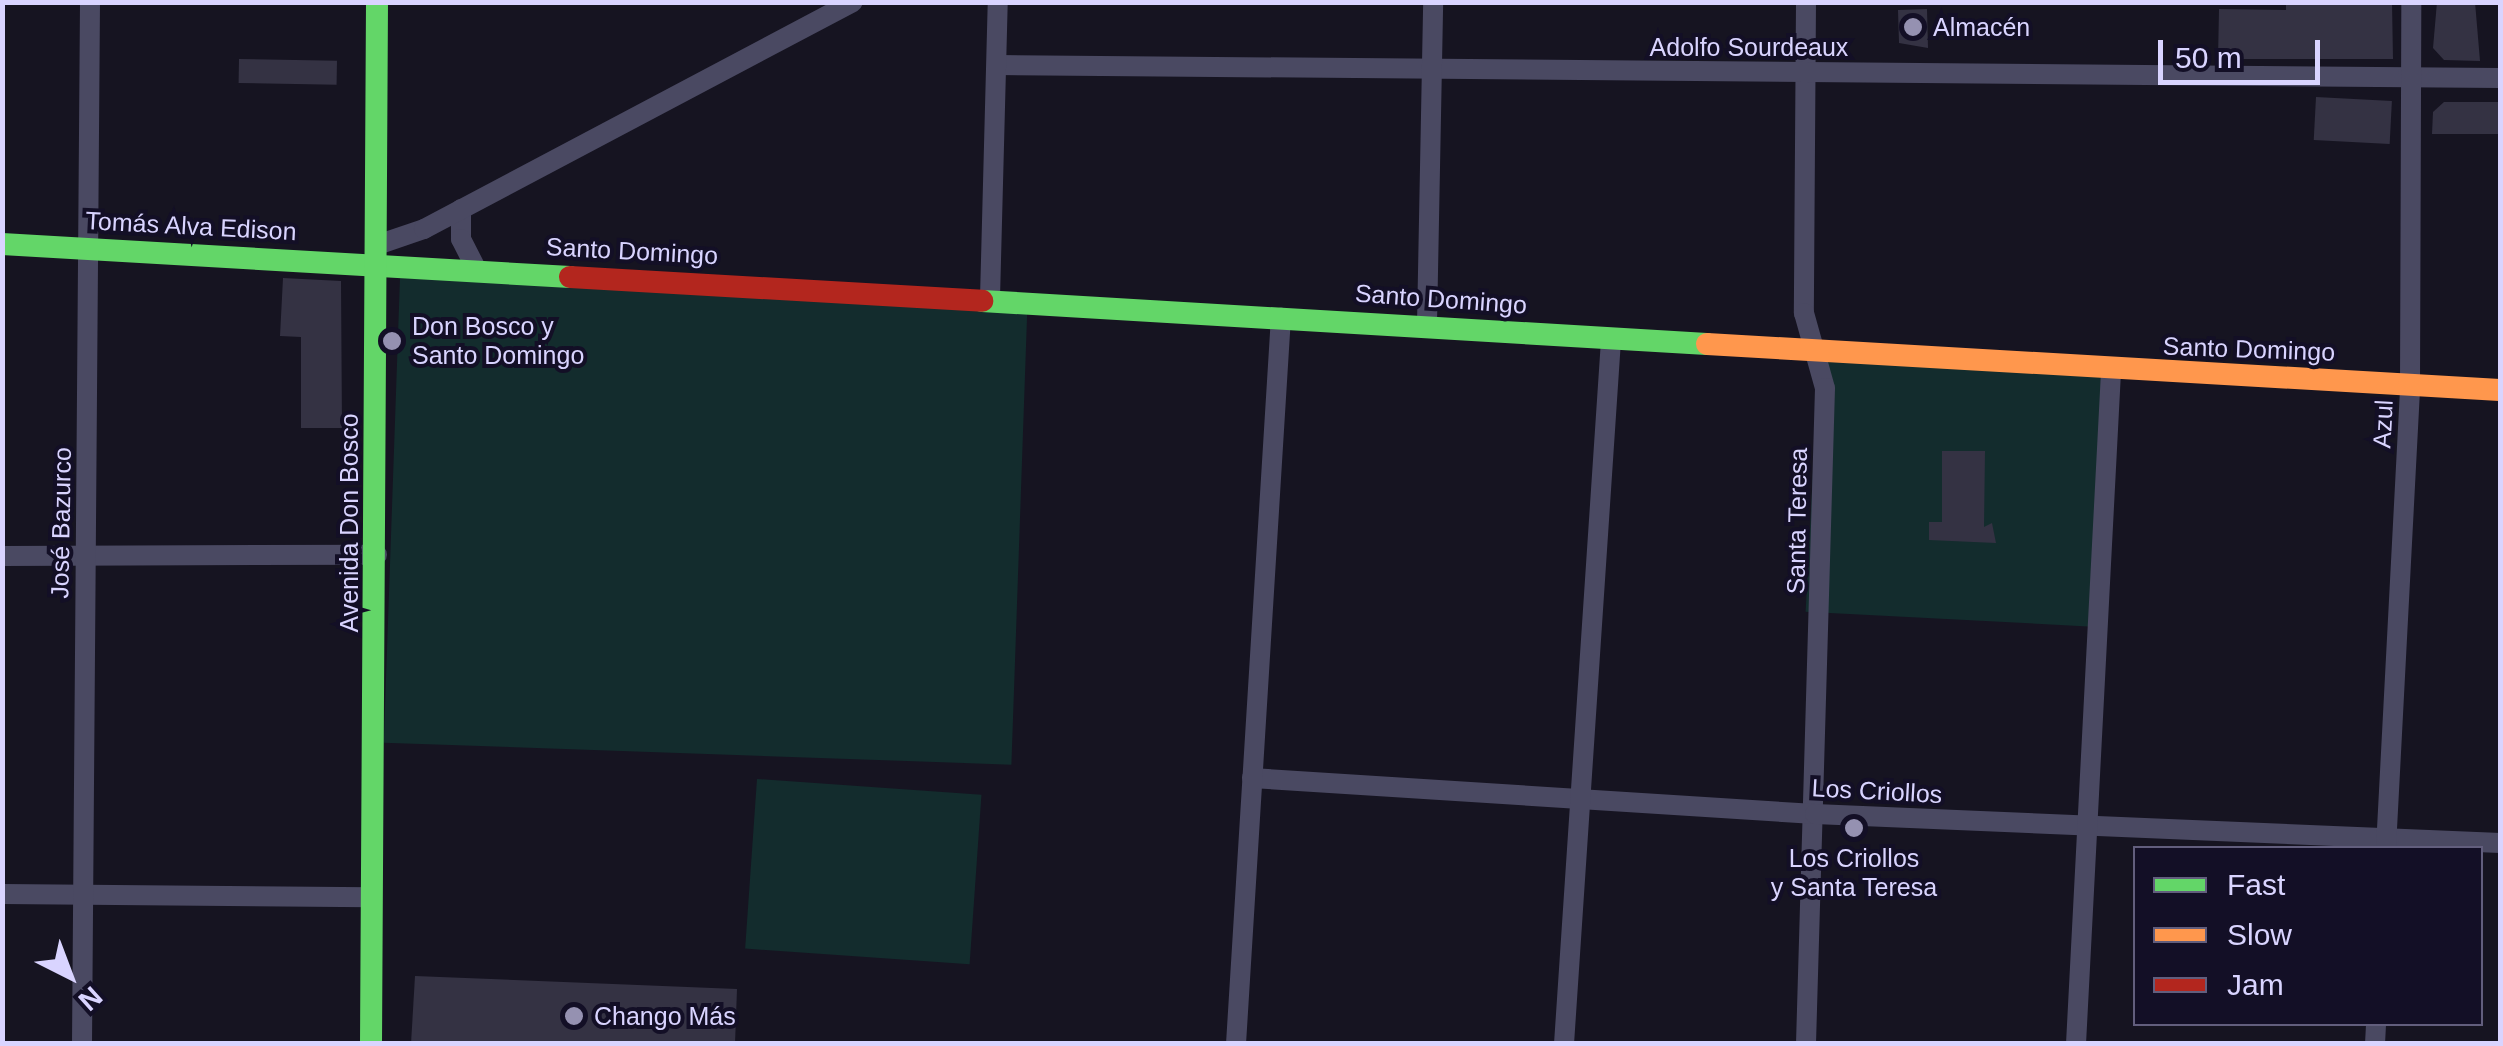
<!DOCTYPE html>
<html>
<head>
<meta charset="utf-8">
<style>
	body { margin:0 }
	#map { position:relative; width:2503px; height:1046px; overflow:hidden; background:#161421; font-family:Arial,sans-serif }
	div>[style] { position:absolute }
	.green>* { inset:0; background:#132c2d; transform-origin:0 0 }
	.building>* { inset:0; background:#343243; transform-origin:0 0 }
	.street>* { height:20px; margin:-10px; padding:0 10px; transform-origin:10px; border-radius:10px; background:#4a4962 }
	.fast>* { height:22px; margin:-11px; padding:0 11px; transform-origin:11px; border-radius:11px; background:#63d668 }
	.slow>* { height:22px; margin:-11px; padding:0 11px; transform-origin:11px; border-radius:11px; background:#ff974d }
	.jam>* { height:22px; margin:-11px; padding:0 11px; transform-origin:11px; border-radius:11px; background:#b3261e }
	.dots>* { width:28px; height:28px; translate:-50% -50%; box-sizing:border-box; border:5px solid #130f26; border-radius:50% }
	span { translate:-50% -50%; white-space:nowrap; text-align:center; line-height:1.15; -webkit-text-stroke:8px #130f26; paint-order:stroke }
	.poi-label { font-size:25px; color:#d9d4ff }
	.left { translate:0 -50%; text-align:left }
	.street-label { font-size:25px; color:#d9d4ff }
	.frame { position:absolute; inset:0; border:5px solid #d9d4ff; pointer-events:none }
	.legend { position:absolute; left:2133px; top:846px; width:350px; height:180px; box-sizing:border-box; background:#130f26; border:2px solid #625e7d; margin:0; padding:12px 18px; list-style:none; font-size:30px; color:#d9d4ff }
	.legend li { display:flex; align-items:center; gap:20px; height:50px }
	.legend b { width:50px; border:2px solid #625e7d }
	.north { position:absolute; left:20px; top:926px; width:100px; height:100px; -webkit-text-stroke:8px #130f26; paint-order:stroke; rotate:138deg; font-size:28px; font-weight:700; line-height:40px; text-align:center; color:#d9d4ff }
	.north::after { content:''; display:block; margin:auto; width:35px; height:45px; background:#d9d4ff; clip-path:polygon(50% 0,100% 100%,50% 72%,0 100%) }
	.scale { position:absolute; left:2158px; top:40px; width:162px; height:45px; box-sizing:border-box; border:5px solid #d9d4ff; border-top:0; padding-left:12px; font-size:30px; line-height:35px; white-space:nowrap; color:#d9d4ff; -webkit-text-stroke:8px #130f26; paint-order:stroke }
</style>
</head>
<body>
<div id="map">
	<div class="green">
		<i style="left:400px;top:278px;width:628px;height:465px;rotate:2deg"></i>
		<i style="left:1819px;top:356px;width:292px;height:256px;rotate:3deg"></i>
		<i style="left:757px;top:779px;width:225px;height:170px;rotate:4deg"></i>
	</div>
	<div class="building">
		<i style="clip-path:polygon(2286px 2px,2392px 2px,2393px 59px,2218px 59px,2219px 9px,2286px 10px)"></i>
		<i style="clip-path:polygon(2437px 2px,2475px 2px,2480px 61px,2444px 60px,2433px 48px)"></i>
		<i style="clip-path:polygon(1927px 9px,1928px 48px,1899px 43px,1898px 10px)"></i>
		<i style="left:239px;top:59px;width:98px;height:24px;rotate:1deg"></i>
		<i style="left:2316px;top:97px;width:76px;height:43px;rotate:3deg"></i>
		<i style="clip-path:polygon(2444px 102px,2500px 102px,2500px 134px,2432px 134px,2433px 112px)"></i>
		<i style="clip-path:polygon(283px 278px,341px 281px,342px 428px,301px 428px,301px 337px,280px 336px)"></i>
		<i style="clip-path:polygon(1942px 451px,1985px 451px,1984px 527px,1992px 523px,1996px 543px,1929px 540px,1929px 522px,1942px 522px)"></i>
		<i style="clip-path:polygon(415px 976px,737px 989px,735px 1044px,411px 1044px)"></i>
	</div>
	<div class="street">
		<i style="left:1806px;top:2px;width:311px;rotate:90.4deg"></i>
		<i style="left:1804px;top:313px;width:78px;rotate:74.4deg"></i>
		<i style="left:1825px;top:388px;width:656px;rotate:91.66deg"></i>
		<i style="left:998px;top:65px;width:1502px;rotate:0.5deg"></i>
		<i style="left:461px;top:209px;width:30px;rotate:90deg"></i>
		<i style="left:461px;top:239px;width:34px;rotate:63deg"></i>
		<i style="left:377px;top:245px;width:50px;rotate:-18.8deg"></i>
		<i style="left:424px;top:229px;width:485px;rotate:-27.9deg"></i>
		<i style="left:990px;top:298px;width:296px;rotate:-88.5deg"></i>
		<i style="left:1427px;top:324px;width:322px;rotate:-88.9deg"></i>
		<i style="left:2px;top:556px;width:375px;rotate:-0.2deg"></i>
		<i style="left:1252px;top:778px;width:564px;rotate:3.66deg"></i>
		<i style="left:1815px;top:814px;width:686px;rotate:2.42deg"></i>
		<i style="left:2386px;top:848px;width:466px;rotate:-87deg"></i>
		<i style="left:2410px;top:383px;width:381px;rotate:-89.8deg"></i>
		<i style="left:2px;top:894px;width:369px;rotate:0.5deg"></i>
		<i style="left:82px;top:1044px;width:1042px;rotate:-89.56deg"></i>
		<i style="left:1236px;top:1044px;width:728px;rotate:-86.46deg"></i>
		<i style="left:1564px;top:1044px;width:706px;rotate:-86.18deg"></i>
		<i style="left:2076px;top:1044px;width:673px;rotate:-87.02deg"></i>
		<i style="left:2375px;top:1044px;width:20px;rotate:-87deg"></i>
	</div>
	<div class="fast">
		<i style="left:2px;top:244px;width:569px;rotate:3.33deg"></i>
		<i style="left:982px;top:301px;width:726px;rotate:3.39deg"></i>
		<i style="left:371px;top:1044px;width:1042px;rotate:-89.67deg"></i>
	</div>
	<div class="slow">
		<i style="left:1707px;top:344px;width:794px;rotate:3.32deg"></i>
	</div>
	<div class="jam">
		<i style="left:570px;top:277px;width:413px;rotate:3.3deg"></i>
	</div>
	<div class="dots">
		<i style="left:1913px;top:27px;background:#9591b1"></i>
		<i style="left:392px;top:341px;background:#9591b1"></i>
		<i style="left:1854px;top:828px;background:#9591b1"></i>
		<i style="left:574px;top:1016px;background:#9591b1"></i>
	</div>
	<div class="poi-label">
		<span class="left" style="left:1933px;top:27px">Almacén</span>
		<span class="left" style="left:412px;top:341px">Don Bosco y<br>Santo Domingo</span>
		<span style="left:1854px;top:873px">Los Criollos<br>y Santa Teresa</span>
		<span class="left" style="left:594px;top:1016px">Chango Más</span>
	</div>
	<div class="street-label">
		<span style="left:1749px;top:47px">Adolfo Sourdeaux</span>
		<span style="left:191px;top:226px;rotate:3deg">Tomás Alva Edison</span>
		<span style="left:632px;top:251px;rotate:3deg">Santo Domingo</span>
		<span style="left:1441px;top:299px;rotate:4deg">Santo Domingo</span>
		<span style="left:2249px;top:349px;rotate:2deg">Santo Domingo</span>
		<span style="left:2383px;top:424px;rotate:-87deg">Azul</span>
		<span style="left:1797px;top:521px;rotate:-89deg">Santa Teresa</span>
		<span style="left:61px;top:523px;rotate:-89deg">José Bazurco</span>
		<span style="left:349px;top:523px;rotate:-90deg">Avenida Don Bosco</span>
		<span style="left:1877px;top:791px;rotate:3deg">Los Criollos</span>
	</div>
	<div class="frame"></div>
	<ul class="legend">
	<li><b style="height:12px;background:#63d668"></b>Fast</li>
	<li><b style="height:12px;background:#ff974d"></b>Slow</li>
	<li><b style="height:12px;background:#b3261e"></b>Jam</li>
	</ul>
	<div class="north">N</div>
	<div class="scale">50 m</div>
</div>
</body>
</html>
